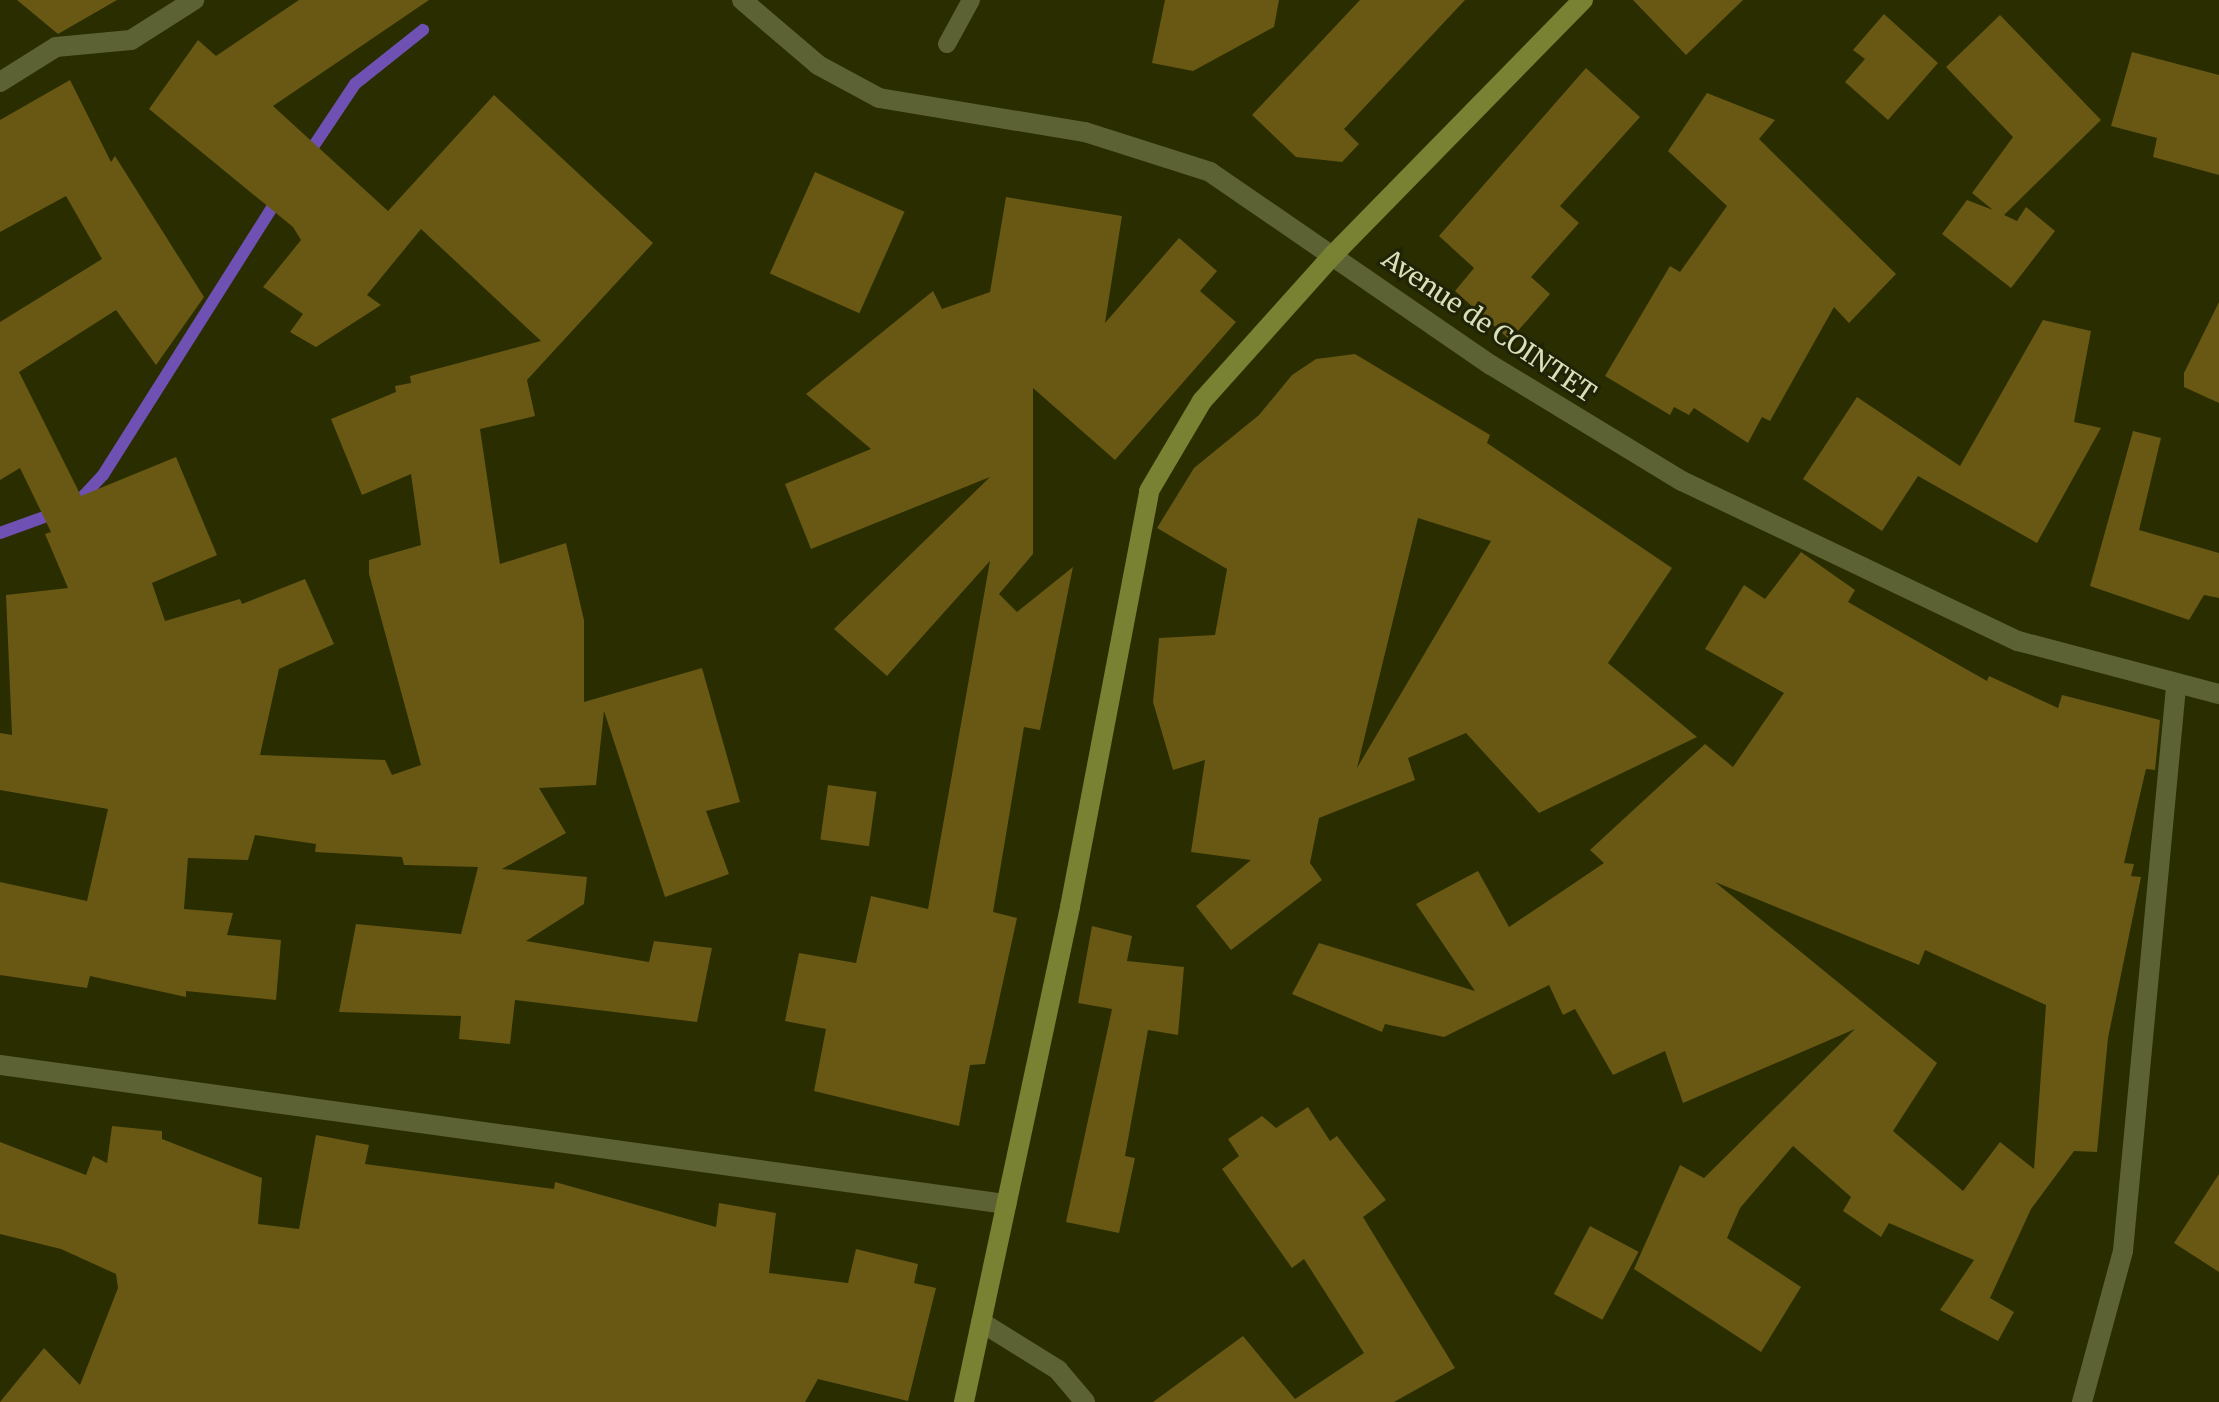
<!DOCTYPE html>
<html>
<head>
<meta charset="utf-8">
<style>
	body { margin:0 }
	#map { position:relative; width:2219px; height:1402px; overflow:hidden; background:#292d00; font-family:Merriweather,serif }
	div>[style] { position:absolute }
	.stream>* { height:12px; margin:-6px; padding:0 6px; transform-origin:6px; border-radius:6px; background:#6f50b3 }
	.building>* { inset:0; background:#685813; transform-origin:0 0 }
	.service>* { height:18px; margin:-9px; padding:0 9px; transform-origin:9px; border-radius:9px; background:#5c6234 }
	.minor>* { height:20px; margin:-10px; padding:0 10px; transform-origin:10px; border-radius:10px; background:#5c6234 }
	.secondary>* { height:20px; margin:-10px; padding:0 10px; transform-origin:10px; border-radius:10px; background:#798133 }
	span { translate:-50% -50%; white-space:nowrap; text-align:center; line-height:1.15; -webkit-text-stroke:6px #202308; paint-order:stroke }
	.street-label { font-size:26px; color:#d9dfb7 }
</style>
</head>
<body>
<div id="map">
	<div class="stream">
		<i style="left:307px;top:156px;width:87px;rotate:-56.3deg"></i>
		<i style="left:355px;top:84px;width:87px;rotate:-38.5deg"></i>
		<i style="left:75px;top:505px;width:41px;rotate:-47deg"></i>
		<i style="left:103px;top:475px;width:328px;rotate:-57.7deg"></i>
		<i style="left:0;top:533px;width:62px;rotate:-19.9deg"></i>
	</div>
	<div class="building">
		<i style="clip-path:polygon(17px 0,117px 0,58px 34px)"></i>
		<i style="clip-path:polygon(299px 0,429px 0,273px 106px,388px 211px,494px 95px,653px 243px,527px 380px,535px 416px,480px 429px,500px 564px,566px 543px,584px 620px,584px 702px,702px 668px,740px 802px,706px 811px,729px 874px,665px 897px,604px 711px,596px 785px,539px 788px,566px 833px,502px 869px,587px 877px,584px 904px,526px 941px,649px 962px,654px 941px,712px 948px,697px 1022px,515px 1000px,510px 1044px,459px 1039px,461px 1016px,339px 1012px,356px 924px,461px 934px,478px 867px,404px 865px,402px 857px,315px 852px,316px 844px,255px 835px,248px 860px,188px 858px,184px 909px,233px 913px,227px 935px,281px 940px,276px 1000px,186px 991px,186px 997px,90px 976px,87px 988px,0 975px,0 882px,87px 901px,108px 809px,0 790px,0 733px,12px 735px,6px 595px,68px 588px,45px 534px,51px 532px,20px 468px,0 480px,0 322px,102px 259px,66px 196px,0 232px,0 120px,70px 80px,111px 162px,115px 156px,204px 297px,156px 365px,116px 310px,19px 372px,81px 496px,176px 457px,217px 555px,152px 583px,165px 621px,240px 599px,242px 604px,305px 579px,334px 644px,279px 669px,260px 755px,385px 760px,392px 775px,421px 765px,369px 574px,369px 560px,421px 545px,411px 474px,362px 495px,331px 419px,396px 392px,395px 386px,411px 383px,410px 376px,541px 341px,421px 229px,367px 295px,381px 305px,316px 347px,290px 332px,303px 314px,263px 287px,301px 240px,293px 227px,149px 109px,198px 40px,216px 56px)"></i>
		<i style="clip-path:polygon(1165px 0,1279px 0,1274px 27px,1193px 71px,1152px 63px)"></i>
		<i style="clip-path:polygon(1360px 0,1465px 0,1344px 129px,1359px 144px,1342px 162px,1296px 157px,1252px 115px)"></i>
		<i style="clip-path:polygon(1633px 0,1743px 0,1686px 55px)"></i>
		<i style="clip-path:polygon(1884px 14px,1938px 63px,1888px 120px,1845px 82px,1865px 59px,1853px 50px)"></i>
		<i style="clip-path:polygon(2000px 15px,2101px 120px,2004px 215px,2017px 221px,2026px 207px,2055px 231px,2011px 288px,1942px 234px,1967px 200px,1993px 210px,1972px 193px,2013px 137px,1946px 67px)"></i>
		<i style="clip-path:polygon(2132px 52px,2219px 75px,2219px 175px,2153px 157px,2157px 138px,2111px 126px)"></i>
		<i style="clip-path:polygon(1586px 68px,1640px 117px,1560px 206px,1579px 223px,1531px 277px,1550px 294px,1510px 340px,1455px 291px,1474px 268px,1439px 236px)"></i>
		<i style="clip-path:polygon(1707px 93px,1775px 120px,1759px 139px,1896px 274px,1849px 323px,1834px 307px,1770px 421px,1762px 417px,1748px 443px,1694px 408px,1689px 415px,1674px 407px,1670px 415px,1605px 376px,1670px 266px,1680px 272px,1727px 206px,1668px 151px)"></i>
		<i style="left:815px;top:172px;width:98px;height:111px;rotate:24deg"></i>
		<i style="clip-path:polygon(1006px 197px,1122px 216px,1105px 323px,1179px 238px,1217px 271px,1200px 291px,1236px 322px,1115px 460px,1033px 388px,1033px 554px,999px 594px,1017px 612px,1073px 567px,1040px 730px,1024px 727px,993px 912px,1017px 918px,985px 1064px,970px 1065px,959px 1126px,814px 1091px,826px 1029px,785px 1021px,799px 953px,856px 963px,871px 896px,928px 909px,990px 561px,887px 676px,834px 629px,990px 477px,811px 549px,785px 484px,871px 449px,806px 394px,933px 291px,942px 309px,990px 292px)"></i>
		<i style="clip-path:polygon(2219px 302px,2219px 403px,2184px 387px,2184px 373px)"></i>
		<i style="clip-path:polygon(2043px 320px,2091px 331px,2074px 422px,2101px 428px,2037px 543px,1918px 476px,1882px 531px,1803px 479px,1857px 397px,1960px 466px)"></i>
		<i style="clip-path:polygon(evenodd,1355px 354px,1490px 435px,1487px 443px,1672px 568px,1608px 663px,1697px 737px,1539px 813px,1466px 733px,1408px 758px,1415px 780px,1319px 818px,1310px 863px,1322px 880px,1231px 950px,1196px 906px,1251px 860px,1191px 852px,1205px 760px,1173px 770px,1153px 702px,1159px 638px,1215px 635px,1227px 569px,1157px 528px,1194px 468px,1259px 415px,1292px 375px,1316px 359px,1355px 354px,1418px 518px,1491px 541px,1357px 768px,1418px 518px)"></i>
		<i style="clip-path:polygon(2133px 431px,2161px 438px,2139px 530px,2219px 553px,2219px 598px,2204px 595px,2189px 620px,2090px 586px)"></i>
		<i style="clip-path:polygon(evenodd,1801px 552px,1855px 590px,1848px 602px,1987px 681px,1989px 676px,2058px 708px,2062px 695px,2160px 720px,2155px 770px,2146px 769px,2124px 863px,2134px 864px,2131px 876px,2141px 877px,2108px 1038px,2097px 1152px,2074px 1151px,2031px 1209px,1990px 1298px,2014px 1312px,1998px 1341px,1940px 1310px,1974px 1260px,1889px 1223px,1881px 1237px,1843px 1211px,1851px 1197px,1793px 1146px,1740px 1208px,1727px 1238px,1801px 1287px,1761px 1352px,1634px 1269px,1680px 1165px,1704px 1178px,1855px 1029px,1683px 1103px,1665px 1051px,1613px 1075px,1575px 1009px,1563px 1015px,1549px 985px,1444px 1037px,1385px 1024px,1382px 1032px,1292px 994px,1319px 943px,1475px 991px,1416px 904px,1478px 871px,1509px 927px,1604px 863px,1590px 850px,1705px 744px,1733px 767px,1784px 693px,1705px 649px,1744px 585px,1765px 599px,1801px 552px,1715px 882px,1919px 965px,1925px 950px,2046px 1005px,2034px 1169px,2000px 1142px,1963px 1191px,1893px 1131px,1937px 1063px,1715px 882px)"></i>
		<i style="left:828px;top:785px;width:49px;height:55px;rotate:8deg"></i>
		<i style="clip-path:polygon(1092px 926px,1132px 936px,1127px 961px,1184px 967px,1178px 1035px,1148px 1030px,1125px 1156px,1135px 1158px,1119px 1233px,1066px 1222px,1112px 1009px,1078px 1003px)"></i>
		<i style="clip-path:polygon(1308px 1107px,1330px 1141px,1337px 1136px,1386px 1200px,1363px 1217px,1455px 1368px,1394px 1402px,1153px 1402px,1243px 1336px,1295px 1399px,1364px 1353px,1304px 1259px,1292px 1268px,1222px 1169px,1239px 1156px,1228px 1139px,1262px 1116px,1276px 1128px)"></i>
		<i style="clip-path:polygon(112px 1126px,162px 1131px,162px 1139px,262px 1178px,258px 1224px,299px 1229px,316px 1135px,369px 1145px,365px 1164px,554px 1189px,555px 1182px,716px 1227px,719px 1203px,776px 1213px,769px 1273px,848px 1283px,856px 1249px,918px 1264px,914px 1283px,936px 1288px,908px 1401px,818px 1379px,805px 1402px,0 1402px,44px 1348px,80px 1385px,118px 1288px,116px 1274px,61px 1249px,0 1234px,0 1142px,86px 1175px,93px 1156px,107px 1163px)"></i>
		<i style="clip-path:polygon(2219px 1174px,2219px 1272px,2174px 1243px)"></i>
		<i style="left:1590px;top:1226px;width:55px;height:77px;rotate:28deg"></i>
	</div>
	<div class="service">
		<i style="left:947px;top:44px;width:50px;rotate:-61.4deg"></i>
	</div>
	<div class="minor">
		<i style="left:742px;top:0;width:100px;rotate:40.5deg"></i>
		<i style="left:818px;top:65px;width:69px;rotate:28.4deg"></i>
		<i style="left:879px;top:98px;width:209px;rotate:9.4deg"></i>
		<i style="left:1085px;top:132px;width:131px;rotate:17.7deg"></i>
		<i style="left:1210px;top:172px;width:341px;rotate:34.5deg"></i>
		<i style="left:1491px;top:365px;width:223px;rotate:31.3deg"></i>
		<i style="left:1682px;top:481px;width:372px;rotate:25.5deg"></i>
		<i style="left:2018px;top:641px;width:208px;rotate:14.8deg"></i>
		<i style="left:0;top:82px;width:66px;rotate:-32deg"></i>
		<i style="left:56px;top:47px;width:75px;rotate:-5.3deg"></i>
		<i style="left:131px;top:40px;width:75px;rotate:-32.4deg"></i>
		<i style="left:0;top:1065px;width:1016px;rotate:7.87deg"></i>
		<i style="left:981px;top:1322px;width:91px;rotate:31.9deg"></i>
		<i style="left:1058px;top:1370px;width:42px;rotate:49.8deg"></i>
		<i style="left:2082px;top:1402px;width:156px;rotate:-74.8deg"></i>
		<i style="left:2123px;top:1251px;width:566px;rotate:-84.63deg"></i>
	</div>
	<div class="secondary">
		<i style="left:964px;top:1402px;width:506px;rotate:-77.91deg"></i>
		<i style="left:1070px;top:907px;width:423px;rotate:-79.2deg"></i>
		<i style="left:1149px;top:491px;width:104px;rotate:-59.5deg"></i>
		<i style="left:1202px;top:401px;width:198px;rotate:-48.1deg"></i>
		<i style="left:1334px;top:254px;width:356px;rotate:-45.6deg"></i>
	</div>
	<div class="street-label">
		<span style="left:1489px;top:326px;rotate:34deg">Avenue de COINTET</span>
	</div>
</div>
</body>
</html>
